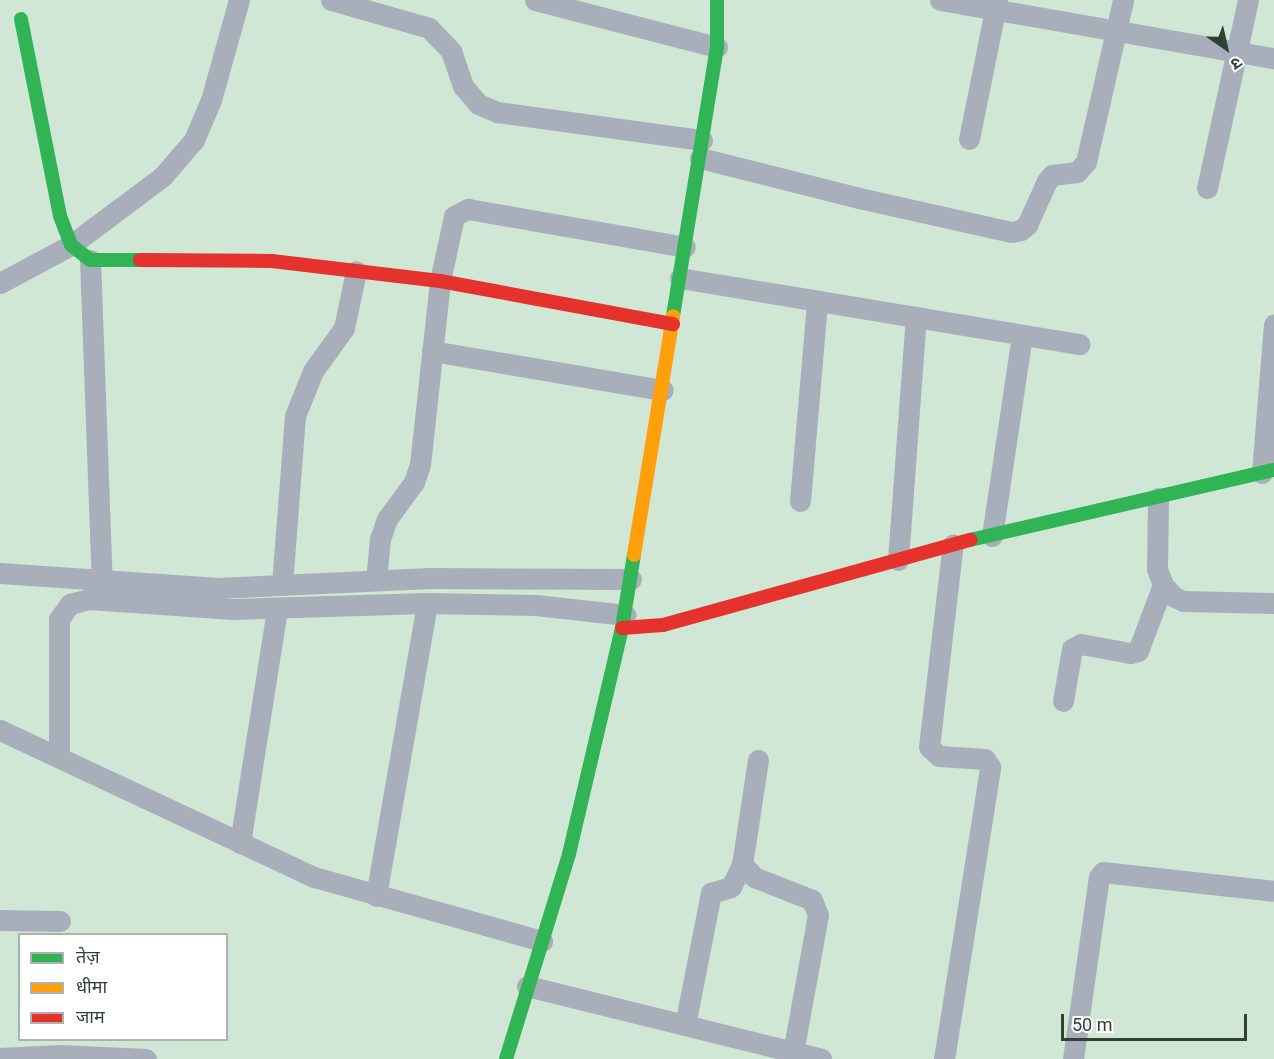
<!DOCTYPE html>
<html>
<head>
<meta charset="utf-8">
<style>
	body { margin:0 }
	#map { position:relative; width:1274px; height:1059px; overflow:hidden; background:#d0e7d6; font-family:Roboto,"Noto Sans Devanagari",sans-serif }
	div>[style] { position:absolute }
	.street>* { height:21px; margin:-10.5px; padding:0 10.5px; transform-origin:10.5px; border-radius:10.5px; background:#a8afbb }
	.fast>* { height:14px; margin:-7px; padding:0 7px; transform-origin:7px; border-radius:7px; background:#30b455 }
	.slow>* { height:14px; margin:-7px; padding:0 7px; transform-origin:7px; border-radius:7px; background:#ff9f0a }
	.jam>* { height:14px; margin:-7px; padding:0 7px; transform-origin:7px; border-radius:7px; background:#e5322d }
	span { translate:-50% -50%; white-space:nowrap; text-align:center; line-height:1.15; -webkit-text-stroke:6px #fff; paint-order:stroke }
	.legend { position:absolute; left:18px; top:933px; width:210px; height:108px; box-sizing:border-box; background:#fff; border:2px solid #acb3ae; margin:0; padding:8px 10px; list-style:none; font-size:18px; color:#304134 }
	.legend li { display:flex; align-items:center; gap:12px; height:30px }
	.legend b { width:30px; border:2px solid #acb3ae }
	.north { position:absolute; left:1196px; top:18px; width:60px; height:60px; -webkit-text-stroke:4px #fff; paint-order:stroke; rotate:146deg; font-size:16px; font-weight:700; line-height:24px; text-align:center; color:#304134 }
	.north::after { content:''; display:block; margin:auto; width:21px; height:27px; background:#304134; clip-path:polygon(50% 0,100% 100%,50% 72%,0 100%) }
	.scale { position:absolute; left:1061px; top:1014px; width:186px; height:27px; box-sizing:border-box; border:3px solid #304134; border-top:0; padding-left:8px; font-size:18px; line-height:21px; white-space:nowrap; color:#304134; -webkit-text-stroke:4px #fff; paint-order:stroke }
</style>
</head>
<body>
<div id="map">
	<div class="street">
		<i style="left:331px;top:0;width:102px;rotate:15.9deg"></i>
		<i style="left:429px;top:28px;width:32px;rotate:46deg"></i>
		<i style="left:451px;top:51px;width:37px;rotate:71deg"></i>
		<i style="left:463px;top:86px;width:23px;rotate:50deg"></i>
		<i style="left:478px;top:104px;width:21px;rotate:23deg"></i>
		<i style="left:497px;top:112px;width:207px;rotate:7.8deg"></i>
		<i style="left:535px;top:0;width:188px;rotate:14.5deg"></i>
		<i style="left:940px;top:0;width:339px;rotate:9.9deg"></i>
		<i style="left:969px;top:139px;width:142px;rotate:-78.6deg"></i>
		<i style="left:700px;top:158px;width:164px;rotate:14.1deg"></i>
		<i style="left:859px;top:198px;width:156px;rotate:12.6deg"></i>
		<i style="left:1011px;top:232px;width:10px;rotate:-11deg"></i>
		<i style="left:1021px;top:230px;width:8px;rotate:-40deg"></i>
		<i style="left:1027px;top:225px;width:48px;rotate:-65.6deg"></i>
		<i style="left:1047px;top:181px;width:8px;rotate:-50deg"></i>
		<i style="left:1052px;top:175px;width:25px;rotate:-7deg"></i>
		<i style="left:1077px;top:172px;width:13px;rotate:-48deg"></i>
		<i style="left:1086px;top:162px;width:166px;rotate:-77.1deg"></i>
		<i style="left:1207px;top:188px;width:192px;rotate:-77.7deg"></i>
		<i style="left:90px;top:260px;width:320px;rotate:87.9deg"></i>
		<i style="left:680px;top:278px;width:405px;rotate:9.4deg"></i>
		<i style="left:0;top:283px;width:81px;rotate:-28.2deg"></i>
		<i style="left:71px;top:245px;width:114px;rotate:-36.8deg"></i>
		<i style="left:162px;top:177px;width:49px;rotate:-49.1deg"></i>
		<i style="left:194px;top:140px;width:43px;rotate:-67deg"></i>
		<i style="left:211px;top:100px;width:104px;rotate:-74.4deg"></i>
		<i style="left:432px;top:351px;width:234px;rotate:9.6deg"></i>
		<i style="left:1262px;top:473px;width:149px;rotate:-85.4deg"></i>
		<i style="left:1158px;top:498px;width:71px;rotate:90.8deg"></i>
		<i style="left:1157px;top:569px;width:17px;rotate:69deg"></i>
		<i style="left:1163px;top:585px;width:15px;rotate:48deg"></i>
		<i style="left:1173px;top:596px;width:11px;rotate:27deg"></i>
		<i style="left:1183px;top:601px;width:91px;rotate:1.3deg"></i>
		<i style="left:800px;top:501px;width:201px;rotate:-85.1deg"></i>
		<i style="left:992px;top:536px;width:203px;rotate:-81.5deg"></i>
		<i style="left:898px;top:560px;width:244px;rotate:-85.8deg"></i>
		<i style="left:0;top:573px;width:219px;rotate:3.9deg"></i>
		<i style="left:218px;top:588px;width:212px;rotate:-2.7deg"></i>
		<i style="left:430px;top:578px;width:201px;rotate:0.3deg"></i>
		<i style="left:376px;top:580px;width:41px;rotate:-84.4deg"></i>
		<i style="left:380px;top:539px;width:21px;rotate:-71deg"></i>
		<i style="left:387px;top:519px;width:46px;rotate:-53.9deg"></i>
		<i style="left:414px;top:482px;width:18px;rotate:-71deg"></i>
		<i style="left:420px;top:465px;width:185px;rotate:-83.8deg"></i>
		<i style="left:440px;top:281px;width:66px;rotate:-77.8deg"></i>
		<i style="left:454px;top:216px;width:16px;rotate:-27deg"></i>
		<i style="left:468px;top:209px;width:220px;rotate:9.9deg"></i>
		<i style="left:282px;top:585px;width:169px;rotate:-85.6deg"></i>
		<i style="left:295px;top:416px;width:48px;rotate:-68.2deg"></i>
		<i style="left:313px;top:371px;width:53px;rotate:-54.2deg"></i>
		<i style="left:344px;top:328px;width:58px;rotate:-78.1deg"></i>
		<i style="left:1063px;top:701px;width:53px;rotate:-80.2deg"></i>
		<i style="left:1072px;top:649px;width:10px;rotate:-29deg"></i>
		<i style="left:1081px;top:644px;width:50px;rotate:10.4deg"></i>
		<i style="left:1130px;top:653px;width:8px;rotate:-14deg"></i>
		<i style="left:1138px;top:651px;width:71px;rotate:-69.3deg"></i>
		<i style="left:0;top:730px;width:347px;rotate:25.1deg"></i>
		<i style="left:314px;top:877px;width:237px;rotate:15.7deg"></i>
		<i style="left:59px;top:757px;width:138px;rotate:-90deg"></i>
		<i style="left:59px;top:619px;width:19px;rotate:-54deg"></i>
		<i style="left:70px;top:604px;width:20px;rotate:-15deg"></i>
		<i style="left:89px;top:599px;width:144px;rotate:4deg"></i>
		<i style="left:233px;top:609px;width:194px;rotate:-1.8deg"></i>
		<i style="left:427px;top:603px;width:109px;rotate:1.1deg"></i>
		<i style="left:536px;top:605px;width:90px;rotate:6.4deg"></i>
		<i style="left:758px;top:760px;width:105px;rotate:98.7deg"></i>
		<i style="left:742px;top:864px;width:18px;rotate:47deg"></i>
		<i style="left:754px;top:877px;width:62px;rotate:21.6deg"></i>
		<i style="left:812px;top:900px;width:16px;rotate:68deg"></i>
		<i style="left:818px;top:915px;width:139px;rotate:100.3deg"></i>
		<i style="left:240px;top:843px;width:236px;rotate:-81deg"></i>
		<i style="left:376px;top:896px;width:297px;rotate:-80.1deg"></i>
		<i style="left:0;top:920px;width:60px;rotate:1deg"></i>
		<i style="left:527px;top:986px;width:303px;rotate:13.9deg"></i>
		<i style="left:685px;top:1025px;width:135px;rotate:-78.9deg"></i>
		<i style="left:711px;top:893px;width:21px;rotate:-17deg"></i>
		<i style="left:731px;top:887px;width:25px;rotate:-64deg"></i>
		<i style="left:0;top:1058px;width:60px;rotate:-2.9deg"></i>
		<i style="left:60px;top:1055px;width:86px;rotate:2.7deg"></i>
		<i style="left:944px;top:1059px;width:296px;rotate:-81deg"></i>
		<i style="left:990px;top:767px;width:9px;rotate:-122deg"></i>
		<i style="left:985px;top:759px;width:46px;rotate:-176.3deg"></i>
		<i style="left:939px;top:756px;width:13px;rotate:-138deg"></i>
		<i style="left:929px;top:747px;width:204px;rotate:-83.3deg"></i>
		<i style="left:1073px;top:1059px;width:184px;rotate:-81.9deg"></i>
		<i style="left:1099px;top:877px;width:6px;rotate:-51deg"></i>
		<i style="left:1103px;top:872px;width:172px;rotate:6.3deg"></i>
	</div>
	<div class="fast">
		<i style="left:21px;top:19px;width:201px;rotate:78.8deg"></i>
		<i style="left:60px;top:216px;width:31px;rotate:69deg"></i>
		<i style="left:71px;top:245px;width:24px;rotate:38deg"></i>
		<i style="left:90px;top:260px;width:50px"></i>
		<i style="left:673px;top:316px;width:273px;rotate:-80.7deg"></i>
		<i style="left:717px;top:47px;width:47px;rotate:-90deg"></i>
		<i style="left:970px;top:540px;width:312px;rotate:-13deg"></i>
		<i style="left:506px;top:1059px;width:214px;rotate:-72.9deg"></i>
		<i style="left:569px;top:854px;width:232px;rotate:-76.8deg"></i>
		<i style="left:622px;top:628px;width:74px;rotate:-80.7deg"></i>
	</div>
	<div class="slow">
		<i style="left:634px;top:555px;width:242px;rotate:-80.7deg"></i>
	</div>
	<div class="jam">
		<i style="left:140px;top:260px;width:132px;rotate:0.4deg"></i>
		<i style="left:272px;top:261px;width:169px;rotate:6.8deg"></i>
		<i style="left:440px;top:281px;width:237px;rotate:10.5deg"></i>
		<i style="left:622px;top:628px;width:41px;rotate:-4.2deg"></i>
		<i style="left:663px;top:625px;width:319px;rotate:-15.5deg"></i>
	</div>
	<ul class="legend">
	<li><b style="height:8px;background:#30b455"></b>तेज़</li>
	<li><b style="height:8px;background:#ff9f0a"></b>धीमा</li>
	<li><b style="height:8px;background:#e5322d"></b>जाम</li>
	</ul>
	<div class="north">उ</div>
	<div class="scale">50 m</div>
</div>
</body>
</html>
